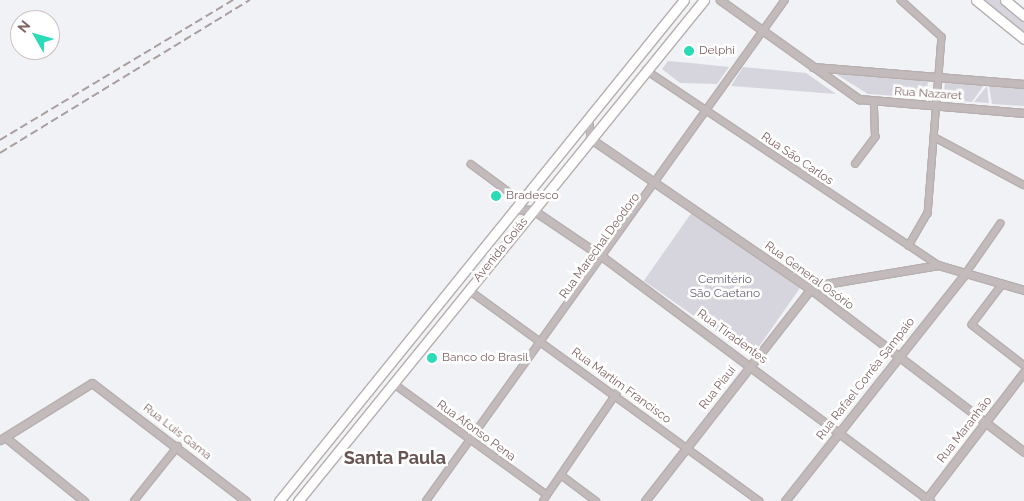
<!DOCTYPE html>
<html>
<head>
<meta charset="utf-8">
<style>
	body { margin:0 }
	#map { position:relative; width:1024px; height:501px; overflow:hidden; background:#f1f2f5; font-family:Raleway,sans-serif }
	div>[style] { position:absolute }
	.green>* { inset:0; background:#d6d5de; transform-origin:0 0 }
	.roads { filter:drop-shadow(1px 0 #b7afaf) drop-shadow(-1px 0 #b7afaf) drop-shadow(0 1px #b7afaf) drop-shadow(0 -1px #b7afaf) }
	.minor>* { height:5.5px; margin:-2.75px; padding:0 2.75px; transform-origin:2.75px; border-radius:2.75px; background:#c3bbbb }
	.tertiary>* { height:7px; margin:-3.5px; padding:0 3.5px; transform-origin:3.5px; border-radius:3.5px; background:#c3bbbb }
	.primary>* { height:9px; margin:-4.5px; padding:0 4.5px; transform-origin:4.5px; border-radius:4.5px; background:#fff }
	.rail>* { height:2px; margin-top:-1px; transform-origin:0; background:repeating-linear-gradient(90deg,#aa9f9f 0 8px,transparent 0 12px) }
	.dots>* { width:14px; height:14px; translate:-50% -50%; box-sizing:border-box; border:2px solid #fff; border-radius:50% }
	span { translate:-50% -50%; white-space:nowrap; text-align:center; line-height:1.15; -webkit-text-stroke:5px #fff; paint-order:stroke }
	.poi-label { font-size:12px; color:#806565 }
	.left { translate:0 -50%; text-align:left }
	.street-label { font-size:12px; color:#806565 }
	.park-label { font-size:12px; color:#6b6378 }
	.district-label { font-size:18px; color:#665352; font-weight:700 }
	.north { position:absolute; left:10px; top:10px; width:50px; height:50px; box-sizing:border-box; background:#fff; border:1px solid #ccc1c1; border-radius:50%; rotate:308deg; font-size:14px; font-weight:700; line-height:20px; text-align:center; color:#806565 }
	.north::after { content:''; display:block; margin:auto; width:18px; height:22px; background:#2bdab7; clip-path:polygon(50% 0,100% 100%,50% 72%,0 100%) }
</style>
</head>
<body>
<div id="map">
	<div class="green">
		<i style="clip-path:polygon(982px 0,1000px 0,1024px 19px,1024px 33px)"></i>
		<i style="clip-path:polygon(668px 61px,691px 63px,729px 67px,717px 84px,680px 83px,662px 69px)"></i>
		<i style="clip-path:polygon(743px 67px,806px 73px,836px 94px,731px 86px)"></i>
		<i style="clip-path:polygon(836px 74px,928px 81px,926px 98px,868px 94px)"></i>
		<i style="clip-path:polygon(945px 83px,984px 85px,972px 102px,943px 99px)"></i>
		<i style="clip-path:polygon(987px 86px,989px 103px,974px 102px)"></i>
		<i style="clip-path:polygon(989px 86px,1024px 88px,1024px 106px,992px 104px)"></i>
		<i style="left:692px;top:212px;width:132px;height:84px;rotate:35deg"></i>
	</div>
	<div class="roads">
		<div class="minor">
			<i style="left:901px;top:0;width:55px;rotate:42.1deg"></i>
			<i style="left:942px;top:37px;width:177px;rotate:94.5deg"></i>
			<i style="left:928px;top:213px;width:38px;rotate:120deg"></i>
			<i style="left:646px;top:70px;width:351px;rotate:33.7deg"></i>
			<i style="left:934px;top:137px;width:102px;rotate:28.1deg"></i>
			<i style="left:471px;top:164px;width:62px;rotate:36.5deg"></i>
			<i style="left:855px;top:164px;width:34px;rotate:-53deg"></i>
			<i style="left:875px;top:137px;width:35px;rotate:-92deg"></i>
			<i style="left:966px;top:273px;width:60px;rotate:-55.2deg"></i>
			<i style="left:1003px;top:284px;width:51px;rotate:127.1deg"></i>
			<i style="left:972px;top:325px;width:66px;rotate:37.6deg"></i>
			<i style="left:469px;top:290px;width:359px;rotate:36deg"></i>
			<i style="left:393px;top:383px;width:190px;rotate:36deg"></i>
			<i style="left:561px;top:475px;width:44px;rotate:36.6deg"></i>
			<i style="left:134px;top:501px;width:70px;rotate:-51.3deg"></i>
			<i style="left:426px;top:501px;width:616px;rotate:-54.38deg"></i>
			<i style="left:543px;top:501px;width:130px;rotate:-55.7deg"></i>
		</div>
		<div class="tertiary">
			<i style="left:720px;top:0;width:171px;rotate:35.5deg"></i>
			<i style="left:859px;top:99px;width:166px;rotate:4.8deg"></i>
			<i style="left:813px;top:67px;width:212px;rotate:4.6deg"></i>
			<i style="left:588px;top:120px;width:19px;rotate:81deg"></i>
			<i style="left:591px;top:139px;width:264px;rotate:34.4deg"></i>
			<i style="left:809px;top:288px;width:270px;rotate:37.3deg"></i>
			<i style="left:514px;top:209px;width:19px;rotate:3deg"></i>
			<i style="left:533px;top:210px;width:86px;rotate:34.1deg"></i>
			<i style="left:604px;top:258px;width:407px;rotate:36.7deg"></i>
			<i style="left:5px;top:437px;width:102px;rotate:39deg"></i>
			<i style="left:0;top:440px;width:108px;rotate:-31.8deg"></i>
			<i style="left:92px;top:383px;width:194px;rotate:37.5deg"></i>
			<i style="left:645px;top:501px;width:273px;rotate:-52deg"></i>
			<i style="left:813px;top:286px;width:127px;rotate:-9.5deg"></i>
			<i style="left:938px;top:265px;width:90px;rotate:16.2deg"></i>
			<i style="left:785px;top:501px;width:291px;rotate:-51.6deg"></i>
			<i style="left:925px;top:501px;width:163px;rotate:-52.5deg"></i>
		</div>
		<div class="primary">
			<i style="left:976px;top:0;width:62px;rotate:39.1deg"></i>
			<i style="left:1005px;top:0;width:25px;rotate:40deg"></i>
			<i style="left:279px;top:501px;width:644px;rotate:-51.05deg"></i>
			<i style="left:298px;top:501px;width:645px;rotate:-50.98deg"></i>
		</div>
	</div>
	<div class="rail">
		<i style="left:0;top:140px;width:272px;rotate:-31deg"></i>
		<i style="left:0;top:153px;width:293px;rotate:-31.5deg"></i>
	</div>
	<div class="dots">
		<i style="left:689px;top:51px;background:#2bdab7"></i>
		<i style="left:496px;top:196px;background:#2bdab7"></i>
		<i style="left:432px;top:358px;background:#2bdab7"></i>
	</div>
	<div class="poi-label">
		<span class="left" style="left:699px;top:51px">Delphi</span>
		<span class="left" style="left:506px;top:196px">Bradesco</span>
		<span class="left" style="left:442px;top:358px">Banco do Brasil</span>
	</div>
	<div class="street-label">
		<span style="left:928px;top:94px;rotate:4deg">Rua Nazaret</span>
		<span style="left:797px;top:159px;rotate:34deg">Rua São Carlos</span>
		<span style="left:600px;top:246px;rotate:-54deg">Rua Marechal Deodoro</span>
		<span style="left:501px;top:250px;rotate:-51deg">Avenida Goiás</span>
		<span style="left:809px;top:276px;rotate:36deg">Rua General Osório</span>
		<span style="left:732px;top:337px;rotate:36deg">Rua Tiradentes</span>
		<span style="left:866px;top:379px;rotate:-52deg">Rua Rafael Corrêa Sampaio</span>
		<span style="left:621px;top:386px;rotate:36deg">Rua Martim Francisco</span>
		<span style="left:718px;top:388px;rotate:-52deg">Rua Piauí</span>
		<span style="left:965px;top:430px;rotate:-52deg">Rua Maranhão</span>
		<span style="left:476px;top:431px;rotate:36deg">Rua Afonso Pena</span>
		<span style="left:177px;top:432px;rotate:38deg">Rua Luis Gama</span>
	</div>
	<div class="park-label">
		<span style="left:725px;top:287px">Cemitério<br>São Caetano</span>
	</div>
	<div class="district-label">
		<span style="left:395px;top:458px">Santa Paula</span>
	</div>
	<div class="north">N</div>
</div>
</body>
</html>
